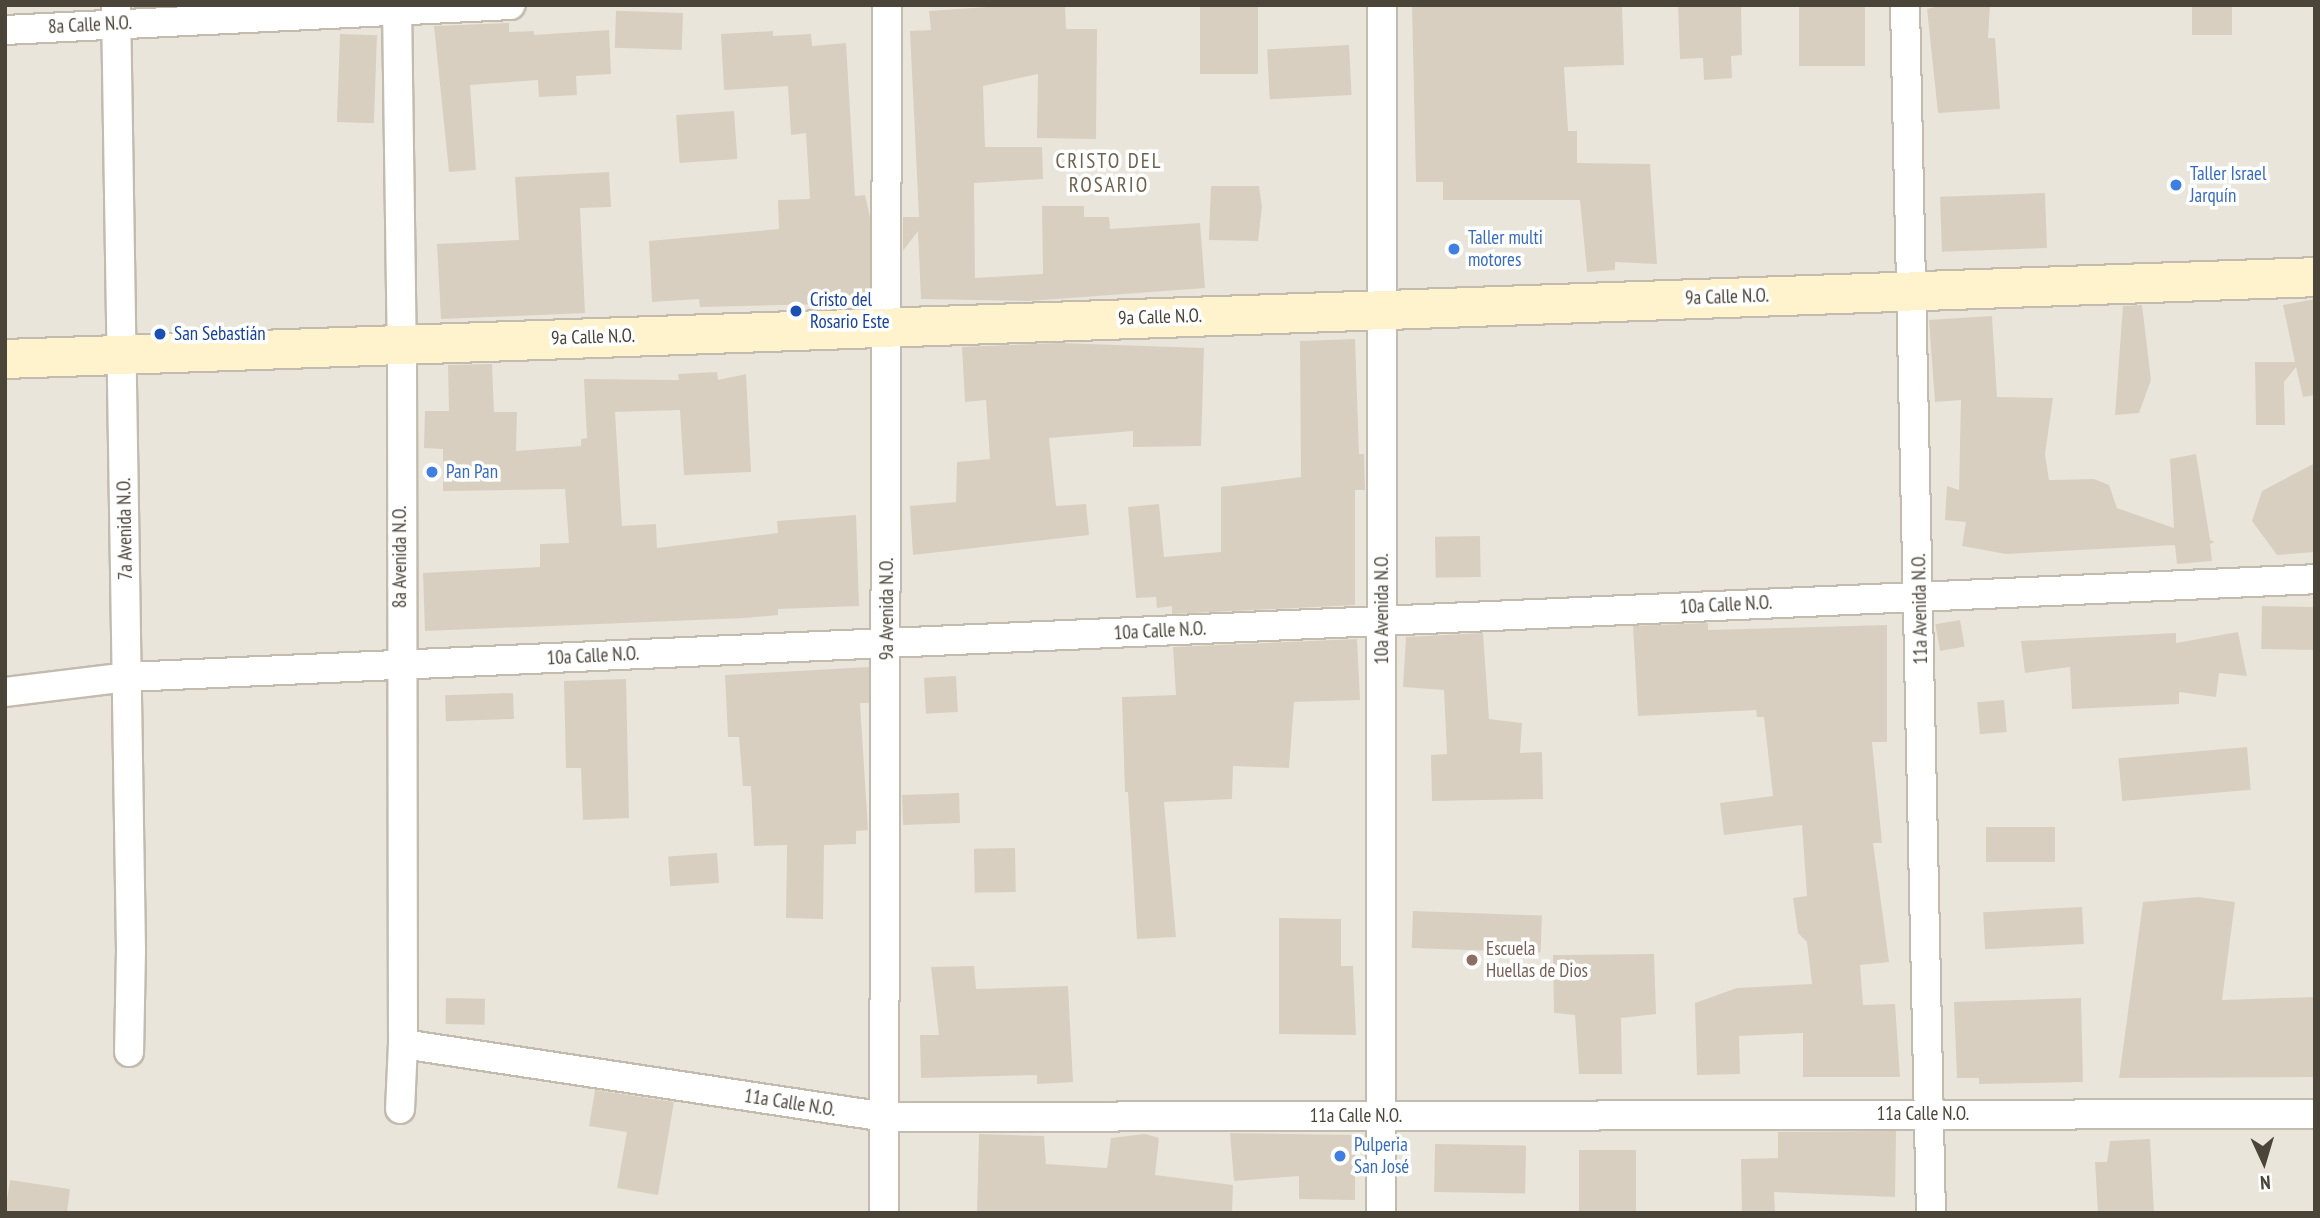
<!DOCTYPE html>
<html>
<head>
<meta charset="utf-8">
<style>
	body { margin:0 }
	#map { position:relative; width:2320px; height:1218px; overflow:hidden; background:#f6f3ec; font-family:"PT Sans Narrow",sans-serif }
	div>[style] { position:absolute }
	.residential>* { inset:0; background:#eae5da; transform-origin:0 0 }
	.building>* { inset:0; background:#d8cfc1; transform-origin:0 0 }
	.roads { filter:drop-shadow(2px 0 #c2bbae) drop-shadow(-2px 0 #c2bbae) drop-shadow(0 2px #c2bbae) drop-shadow(0 -2px #c2bbae) }
	.street>* { height:28px; margin:-14px; padding:0 14px; transform-origin:14px; border-radius:14px; background:#fff }
	.secondary>* { height:38px; margin:-19px; padding:0 19px; transform-origin:19px; border-radius:19px; background:#fff3cd }
	.dots>* { width:19px; height:19px; translate:-50% -50%; box-sizing:border-box; border:4px solid #fff; border-radius:50% }
	span { translate:-50% -50%; white-space:nowrap; text-align:center; line-height:1.15; -webkit-text-stroke:7px #fff; paint-order:stroke }
	.street-label { font-size:19px; color:#4b4439 }
	.shop-label { font-size:19px; color:#366cbe }
	.left { translate:0 -50%; text-align:left }
	.transit-label { font-size:19px; color:#164399 }
	.education-label { font-size:19px; color:#785e54 }
	.neighbourhood-label { font-size:21px; color:#6e6250; letter-spacing:2px }
	.frame { position:absolute; inset:0; border:7px solid #4b4439; pointer-events:none }
	.north { position:absolute; left:2229px; top:1127px; width:70px; height:70px; -webkit-text-stroke:5px #fff; paint-order:stroke; rotate:176deg; font-size:19px; font-weight:700; line-height:28px; text-align:center; color:#4b4439 }
	.north::after { content:''; display:block; margin:auto; width:24px; height:32px; background:#4b4439; clip-path:polygon(50% 0,100% 100%,50% 72%,0 100%) }
</style>
</head>
<body>
<div id="map">
	<div class="residential">
		<i style="left:5px;top:5px;width:2310px;height:1208px"></i>
	</div>
	<div class="building">
		<i style="clip-path:polygon(1017px 5px,1065px 5px,1066px 29px,1097px 29px,1096px 139px,1037px 138px,1038px 74px,983px 86px,985px 147px,1042px 147px,1043px 179px,974px 183px,975px 278px,1043px 274px,1042px 206px,1084px 206px,1084px 217px,1109px 217px,1110px 229px,1200px 223px,1205px 288px,1029px 301px,921px 299px,918px 231px,903px 251px,903px 217px,919px 217px,910px 31px,931px 30px,929px 11px)"></i>
		<i style="left:1200px;top:5px;width:58px;height:69px"></i>
		<i style="clip-path:polygon(1412px 5px,1622px 5px,1624px 65px,1564px 67px,1568px 131px,1577px 131px,1577px 163px,1650px 164px,1657px 264px,1615px 262px,1615px 270px,1587px 272px,1580px 200px,1443px 200px,1443px 182px,1416px 182px)"></i>
		<i style="clip-path:polygon(1678px 5px,1741px 5px,1742px 55px,1731px 56px,1732px 78px,1704px 80px,1703px 58px,1680px 59px)"></i>
		<i style="left:1799px;top:5px;width:66px;height:61px"></i>
		<i style="clip-path:polygon(1942px 5px,1990px 5px,1988px 38px,1995px 38px,2000px 109px,1938px 113px,1927px 9px)"></i>
		<i style="left:2192px;top:5px;width:40px;height:30px"></i>
		<i style="left:683px;top:13px;width:37px;height:67px;rotate:92deg"></i>
		<i style="clip-path:polygon(509px 23px,509px 32px,534px 31px,534px 35px,609px 30px,611px 74px,576px 76px,577px 95px,539px 97px,538px 80px,470px 85px,476px 170px,449px 172px,434px 26px)"></i>
		<i style="clip-path:polygon(773px 31px,773px 36px,811px 34px,812px 46px,846px 43px,855px 196px,865px 195px,870px 217px,870px 294px,862px 303px,700px 307px,699px 299px,652px 302px,649px 241px,779px 229px,778px 200px,810px 199px,806px 133px,791px 135px,788px 86px,724px 90px,721px 34px)"></i>
		<i style="left:340px;top:34px;width:37px;height:88px;rotate:2deg"></i>
		<i style="left:1349px;top:45px;width:50px;height:82px;rotate:87deg"></i>
		<i style="left:734px;top:111px;width:48px;height:58px;rotate:86deg"></i>
		<i style="clip-path:polygon(609px 172px,611px 207px,580px 208px,585px 313px,441px 319px,437px 244px,519px 240px,515px 177px)"></i>
		<i style="clip-path:polygon(1211px 186px,1259px 186px,1262px 207px,1258px 241px,1209px 240px)"></i>
		<i style="left:2045px;top:193px;width:55px;height:105px;rotate:88deg"></i>
		<i style="clip-path:polygon(2315px 299px,2315px 395px,2303px 397px,2296px 367px,2284px 382px,2285px 425px,2256px 425px,2255px 362px,2295px 362px,2283px 305px)"></i>
		<i style="clip-path:polygon(2142px 305px,2151px 380px,2139px 413px,2115px 415px,2123px 306px)"></i>
		<i style="clip-path:polygon(1992px 316px,1997px 397px,2053px 398px,2045px 454px,2049px 480px,2094px 479px,2109px 485px,2117px 508px,2174px 528px,2170px 459px,2196px 454px,2210px 540px,2215px 542px,2210px 544px,2212px 561px,2177px 564px,2175px 545px,2006px 554px,1962px 546px,1966px 522px,1945px 520px,1947px 486px,1959px 490px,1961px 400px,1935px 402px,1929px 320px)"></i>
		<i style="clip-path:polygon(1355px 339px,1359px 454px,1364px 454px,1365px 490px,1355px 490px,1355px 605px,1172px 614px,1172px 606px,1157px 608px,1156px 597px,1136px 598px,1128px 507px,1159px 504px,1164px 557px,1221px 552px,1221px 487px,1301px 477px,1300px 341px)"></i>
		<i style="clip-path:polygon(1059px 343px,1204px 348px,1201px 446px,1133px 447px,1133px 431px,1049px 438px,1056px 506px,1086px 504px,1089px 535px,913px 555px,910px 506px,956px 502px,957px 462px,990px 459px,986px 400px,965px 402px,962px 347px)"></i>
		<i style="clip-path:polygon(492px 364px,494px 412px,517px 412px,516px 451px,581px 446px,581px 439px,587px 438px,584px 379px,679px 380px,678px 374px,717px 372px,718px 380px,746px 374px,751px 472px,684px 475px,680px 410px,615px 412px,622px 526px,656px 524px,657px 548px,778px 533px,777px 521px,856px 515px,859px 606px,778px 609px,778px 615px,745px 618px,425px 631px,423px 573px,540px 567px,540px 544px,569px 543px,565px 489px,443px 491px,443px 449px,424px 448px,425px 411px,449px 411px,448px 365px)"></i>
		<i style="clip-path:polygon(2315px 463px,2315px 552px,2277px 555px,2252px 521px,2262px 491px)"></i>
		<i style="left:1480px;top:536px;width:41px;height:45px;rotate:89deg"></i>
		<i style="left:2262px;top:606px;width:53px;height:43px;rotate:1deg"></i>
		<i style="left:1960px;top:620px;width:27px;height:25px;rotate:80deg"></i>
		<i style="clip-path:polygon(1708px 623px,1708px 630px,1887px 625px,1887px 742px,1872px 742px,1882px 843px,1873px 843px,1889px 962px,1860px 965px,1863px 1005px,1895px 1004px,1900px 1077px,1803px 1077px,1803px 1033px,1739px 1036px,1740px 1074px,1697px 1075px,1695px 1003px,1737px 988px,1812px 984px,1807px 942px,1798px 933px,1793px 898px,1807px 896px,1802px 825px,1724px 835px,1720px 803px,1773px 796px,1764px 717px,1757px 717px,1756px 710px,1638px 716px,1633px 626px)"></i>
		<i style="clip-path:polygon(2238px 632px,2247px 676px,2219px 673px,2216px 697px,2179px 692px,2179px 704px,2072px 709px,2070px 667px,2025px 673px,2021px 641px,2176px 633px,2176px 643px)"></i>
		<i style="clip-path:polygon(1483px 633px,1489px 719px,1522px 723px,1520px 753px,1542px 752px,1543px 799px,1432px 801px,1431px 755px,1447px 754px,1444px 690px,1403px 687px,1406px 637px)"></i>
		<i style="clip-path:polygon(1357px 639px,1360px 700px,1294px 702px,1289px 768px,1233px 766px,1232px 799px,1164px 802px,1176px 937px,1137px 939px,1128px 792px,1125px 792px,1122px 697px,1176px 695px,1173px 647px)"></i>
		<i style="clip-path:polygon(869px 667px,869px 703px,860px 703px,868px 830px,856px 831px,856px 844px,824px 845px,823px 919px,786px 918px,787px 845px,754px 846px,751px 786px,743px 786px,739px 737px,728px 737px,725px 675px)"></i>
		<i style="left:956px;top:676px;width:36px;height:32px;rotate:87deg"></i>
		<i style="clip-path:polygon(626px 679px,629px 818px,583px 820px,581px 768px,566px 768px,564px 681px)"></i>
		<i style="left:513px;top:693px;width:26px;height:68px;rotate:88deg"></i>
		<i style="left:2004px;top:700px;width:32px;height:27px;rotate:85deg"></i>
		<i style="left:2247px;top:747px;width:43px;height:129px;rotate:85deg"></i>
		<i style="left:959px;top:793px;width:30px;height:57px;rotate:88deg"></i>
		<i style="left:1986px;top:827px;width:69px;height:35px"></i>
		<i style="left:1015px;top:848px;width:44px;height:41px;rotate:89deg"></i>
		<i style="left:717px;top:853px;width:30px;height:49px;rotate:86deg"></i>
		<i style="clip-path:polygon(2198px 897px,2235px 902px,2222px 1000px,2315px 997px,2315px 1077px,2119px 1078px,2143px 902px)"></i>
		<i style="left:2082px;top:907px;width:37px;height:99px;rotate:87deg"></i>
		<i style="left:1413px;top:911px;width:129px;height:37px;rotate:2deg"></i>
		<i style="clip-path:polygon(1279px 918px,1341px 919px,1341px 966px,1353px 966px,1356px 1035px,1279px 1034px)"></i>
		<i style="clip-path:polygon(1654px 954px,1656px 1014px,1621px 1018px,1622px 1074px,1579px 1074px,1575px 1015px,1554px 1013px,1553px 955px)"></i>
		<i style="clip-path:polygon(974px 966px,976px 989px,1068px 986px,1073px 1082px,1037px 1084px,1037px 1075px,921px 1078px,920px 1035px,939px 1035px,931px 967px)"></i>
		<i style="left:446px;top:998px;width:39px;height:26px;rotate:1deg"></i>
		<i style="clip-path:polygon(2081px 998px,2083px 1082px,1979px 1084px,1979px 1078px,1957px 1078px,1954px 1002px)"></i>
		<i style="clip-path:polygon(595px 1090px,674px 1102px,658px 1195px,617px 1188px,627px 1132px,589px 1126px)"></i>
		<i style="clip-path:polygon(1896px 1131px,1895px 1197px,1774px 1192px,1775px 1213px,1742px 1213px,1741px 1159px,1778px 1158px,1778px 1132px)"></i>
		<i style="clip-path:polygon(1230px 1133px,1355px 1135px,1355px 1200px,1299px 1199px,1299px 1176px,1234px 1181px)"></i>
		<i style="clip-path:polygon(979px 1134px,1044px 1136px,1046px 1164px,1107px 1168px,1111px 1138px,1145px 1134px,1159px 1138px,1155px 1175px,1233px 1185px,1232px 1213px,977px 1213px)"></i>
		<i style="clip-path:polygon(2150px 1139px,2154px 1213px,2098px 1213px,2095px 1162px,2107px 1162px,2110px 1141px)"></i>
		<i style="left:1435px;top:1144px;width:91px;height:48px;rotate:1deg"></i>
		<i style="left:1579px;top:1150px;width:57px;height:63px"></i>
		<i style="clip-path:polygon(10px 1180px,70px 1189px,67px 1213px,5px 1213px)"></i>
	</div>
	<div class="roads">
		<div class="street">
			<i style="left:116px;top:5px;width:945px;rotate:89.09deg"></i>
			<i style="left:131px;top:950px;width:102px;rotate:91.1deg"></i>
			<i style="left:397px;top:5px;width:339px;rotate:89.2deg"></i>
			<i style="left:402px;top:344px;width:700px;rotate:89.92deg"></i>
			<i style="left:403px;top:1044px;width:65px;rotate:92.6deg"></i>
			<i style="left:1905px;top:5px;width:1208px;rotate:88.77deg"></i>
			<i style="left:5px;top:30px;width:506px;rotate:-2.83deg"></i>
			<i style="left:5px;top:692px;width:123px;rotate:-7deg"></i>
			<i style="left:127px;top:677px;width:2190px;rotate:-2.56deg"></i>
			<i style="left:403px;top:1044px;width:487px;rotate:8.6deg"></i>
			<i style="left:884px;top:1117px;width:1431px;rotate:-0.12deg"></i>
			<i style="left:884px;top:1213px;width:1208px;rotate:-89.86deg"></i>
			<i style="left:1381px;top:1213px;width:1208px;rotate:-89.95deg"></i>
		</div>
		<div class="secondary">
			<i style="left:5px;top:359px;width:2311px;rotate:-2.03deg"></i>
		</div>
	</div>
	<div class="dots">
		<i style="left:2176px;top:185px;background:#3f7fe0"></i>
		<i style="left:1454px;top:249px;background:#3f7fe0"></i>
		<i style="left:796px;top:311px;background:#1a4fb4"></i>
		<i style="left:160px;top:334px;background:#1a4fb4"></i>
		<i style="left:432px;top:472px;background:#3f7fe0"></i>
		<i style="left:1472px;top:960px;background:#8d6e63"></i>
		<i style="left:1340px;top:1156px;background:#3f7fe0"></i>
	</div>
	<div class="street-label">
		<span style="left:90px;top:25px;rotate:-3deg">8a Calle N.O.</span>
		<span style="left:1727px;top:297px;rotate:-2deg">9a Calle N.O.</span>
		<span style="left:1160px;top:317px;rotate:-2deg">9a Calle N.O.</span>
		<span style="left:593px;top:337px;rotate:-2deg">9a Calle N.O.</span>
		<span style="left:125px;top:529px;rotate:-91deg">7a Avenida N.O.</span>
		<span style="left:400px;top:557px;rotate:-90deg">8a Avenida N.O.</span>
		<span style="left:1726px;top:605px;rotate:-3deg">10a Calle N.O.</span>
		<span style="left:887px;top:609px;rotate:-90deg">9a Avenida N.O.</span>
		<span style="left:1382px;top:609px;rotate:-90deg">10a Avenida N.O.</span>
		<span style="left:1920px;top:609px;rotate:-91deg">11a Avenida N.O.</span>
		<span style="left:1160px;top:631px;rotate:-3deg">10a Calle N.O.</span>
		<span style="left:593px;top:656px;rotate:-3deg">10a Calle N.O.</span>
		<span style="left:790px;top:1103px;rotate:9deg">11a Calle N.O.</span>
		<span style="left:1923px;top:1114px">11a Calle N.O.</span>
		<span style="left:1356px;top:1116px">11a Calle N.O.</span>
	</div>
	<div class="shop-label">
		<span class="left" style="left:2190px;top:185px">Taller Israel<br>Jarquín</span>
		<span class="left" style="left:1468px;top:249px">Taller multi<br>motores</span>
		<span class="left" style="left:446px;top:472px">Pan Pan</span>
		<span class="left" style="left:1354px;top:1156px">Pulperia<br>San José</span>
	</div>
	<div class="transit-label">
		<span class="left" style="left:810px;top:311px">Cristo del<br>Rosario Este</span>
		<span class="left" style="left:174px;top:334px">San Sebastián</span>
	</div>
	<div class="education-label">
		<span class="left" style="left:1486px;top:960px">Escuela<br>Huellas de Dios</span>
	</div>
	<div class="neighbourhood-label">
		<span style="left:1109px;top:173px">CRISTO DEL<br>ROSARIO</span>
	</div>
	<div class="frame"></div>
	<div class="north">N</div>
</div>
</body>
</html>
